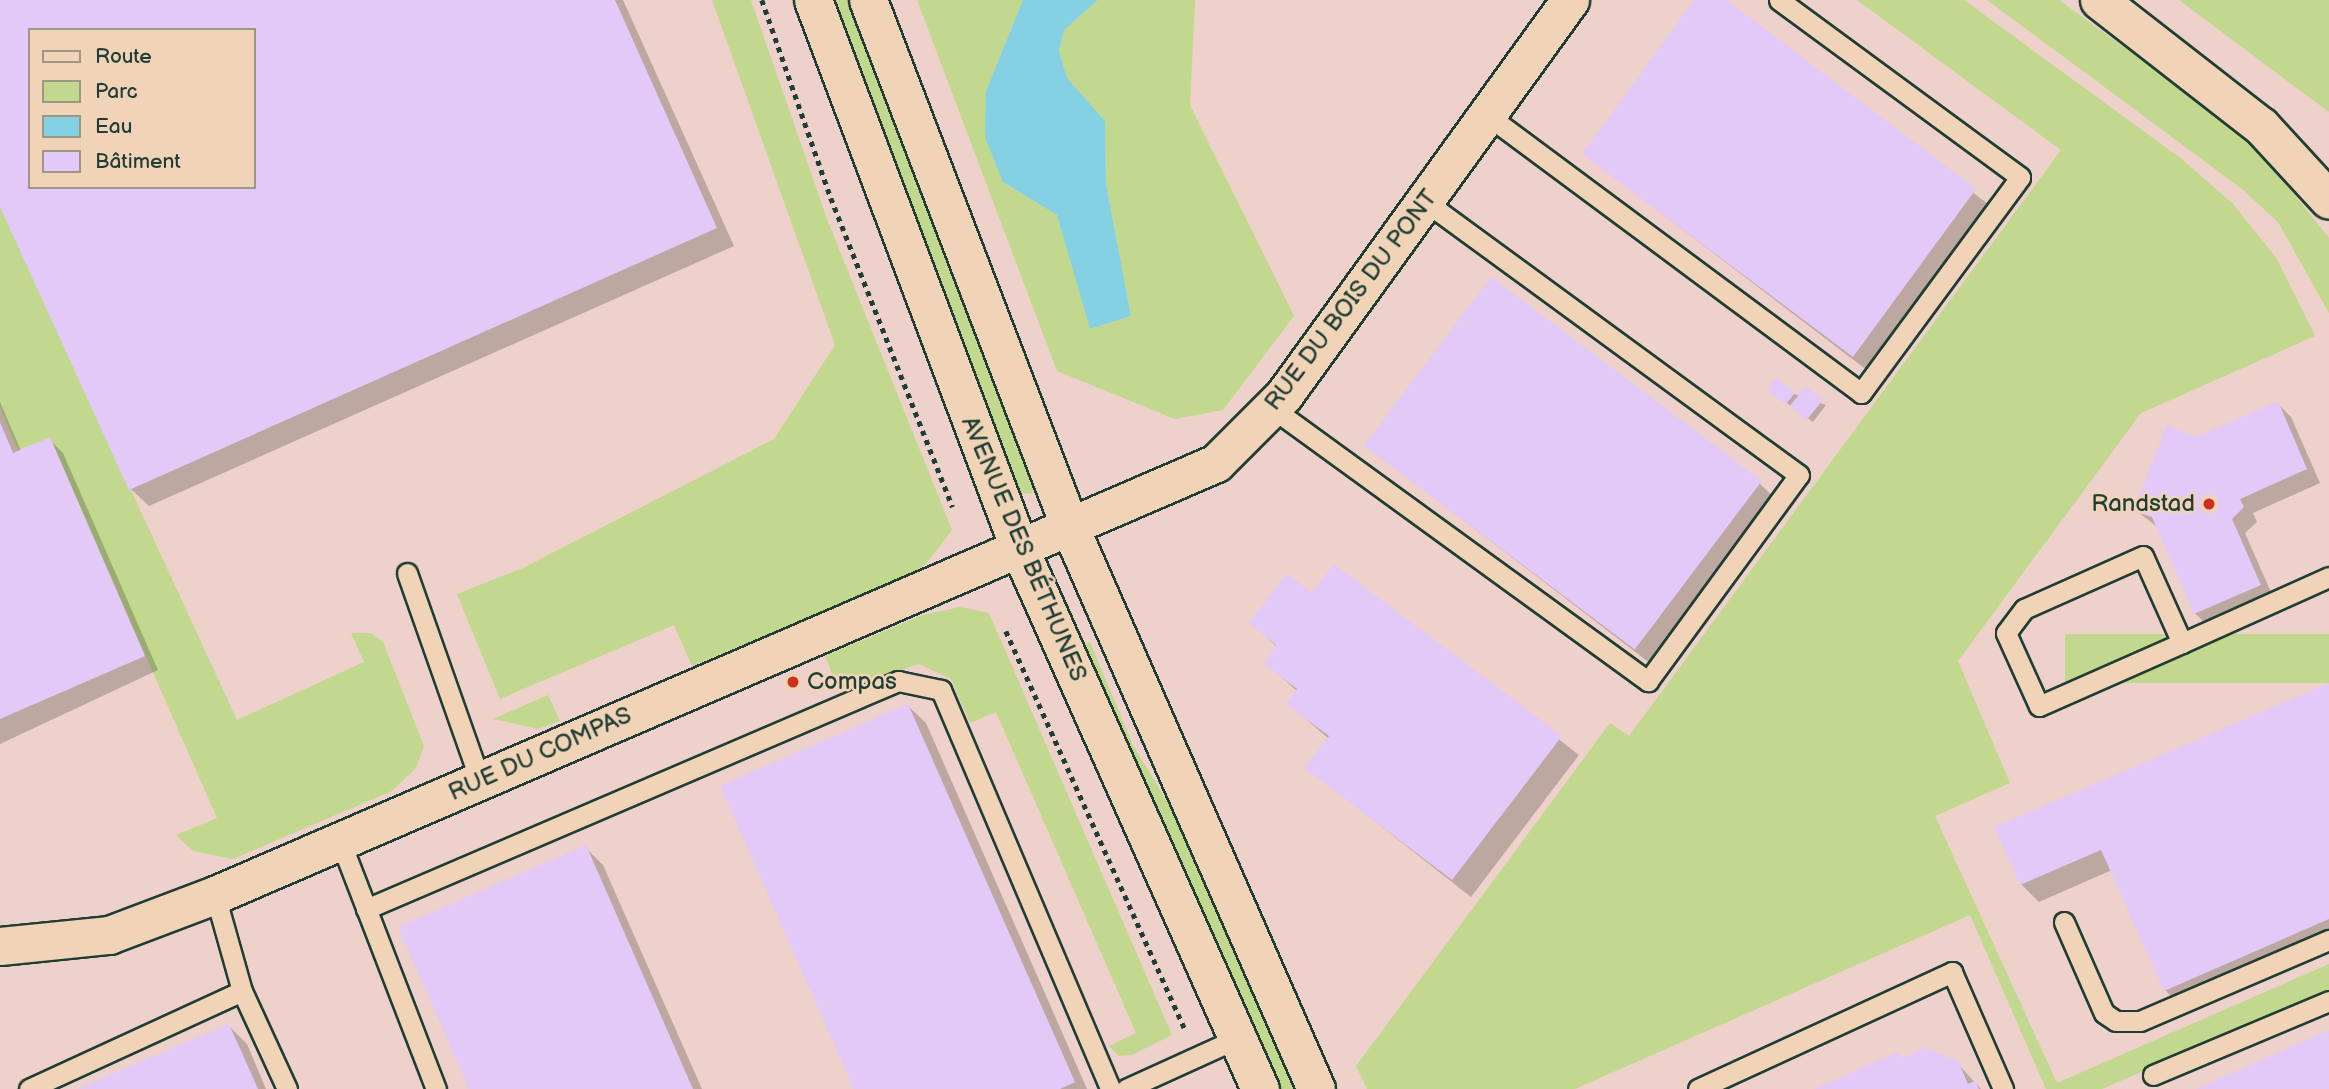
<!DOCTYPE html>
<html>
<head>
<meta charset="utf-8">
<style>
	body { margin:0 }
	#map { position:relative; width:2329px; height:1089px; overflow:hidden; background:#f1d4b7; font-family:"Balsamiq Sans",sans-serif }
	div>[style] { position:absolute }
	.built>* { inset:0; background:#edd1ca }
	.green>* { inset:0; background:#c1d88e; transform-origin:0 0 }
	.water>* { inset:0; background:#84d1e3 }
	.shadow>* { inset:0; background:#0003 }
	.building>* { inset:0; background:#e3c9f8; transform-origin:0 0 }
	.path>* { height:4.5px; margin-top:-2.25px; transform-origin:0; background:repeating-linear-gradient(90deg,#1f3d34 0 5px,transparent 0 10px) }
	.roads { filter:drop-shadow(2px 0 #1f3d34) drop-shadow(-2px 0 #1f3d34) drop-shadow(0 2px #1f3d34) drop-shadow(0 -2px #1f3d34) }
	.lane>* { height:19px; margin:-9.5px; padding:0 9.5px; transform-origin:9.5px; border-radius:9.5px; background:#f1d4b7 }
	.street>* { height:37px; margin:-18.5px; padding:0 18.5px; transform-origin:18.5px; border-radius:18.5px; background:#f1d4b7 }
	.dots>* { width:19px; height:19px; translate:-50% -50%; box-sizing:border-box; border:4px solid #f1d4b7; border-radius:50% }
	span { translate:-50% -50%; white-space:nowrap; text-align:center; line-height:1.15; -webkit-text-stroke:5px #f1d4b7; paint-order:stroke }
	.street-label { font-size:24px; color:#1f3d34 }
	.poi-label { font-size:24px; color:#1f3d34 }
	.right { translate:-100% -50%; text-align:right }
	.left { translate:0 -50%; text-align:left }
	.legend { position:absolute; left:28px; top:28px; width:228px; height:161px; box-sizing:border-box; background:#f1d4b7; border:2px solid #9d9883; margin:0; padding:9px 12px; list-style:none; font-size:21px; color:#1f3d34 }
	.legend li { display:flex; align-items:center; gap:14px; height:35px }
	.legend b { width:35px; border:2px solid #9d9883 }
</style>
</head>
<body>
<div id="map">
	<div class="built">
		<i style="clip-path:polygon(evenodd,0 0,2329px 0,2329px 1089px,0 1089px,0 0,30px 30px,254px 30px,254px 187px,30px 187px,30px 30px)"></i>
	</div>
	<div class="green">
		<i style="clip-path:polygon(712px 0,751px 0,827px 219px,952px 530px,925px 565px,904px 578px,692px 666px,674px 625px,500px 699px,457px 594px,523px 568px,774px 439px,835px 345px)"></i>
		<i style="clip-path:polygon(826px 0,854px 0,1036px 486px,1031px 494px,1015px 492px)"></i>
		<i style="clip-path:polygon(917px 0,1023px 0,986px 91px,1003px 182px,1057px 215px,1091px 329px,1131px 316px,1106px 184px,1105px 121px,1067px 78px,1059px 51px,1064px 30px,1098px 0,1195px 0,1190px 105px,1294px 316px,1223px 410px,1175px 419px,1057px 371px)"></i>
		<i style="clip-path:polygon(1857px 0,1964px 0,2183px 160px,2233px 204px,2277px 259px,2315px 336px,2141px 413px,1958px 661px,2010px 783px,1935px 816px,2057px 1083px,2329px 964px,2329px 990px,2102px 1089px,2046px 1089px,1970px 915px,1575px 1089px,1367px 1089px,1356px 1066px,1610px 723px,1629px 736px,2061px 150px)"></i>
		<i style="clip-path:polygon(1987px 0,2059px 0,2216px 114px,2270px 164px,2329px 238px,2329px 313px,2278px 222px,2242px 189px)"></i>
		<i style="clip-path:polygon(2179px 0,2329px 0,2329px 112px)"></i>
		<i style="clip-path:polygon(0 206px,237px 720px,364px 662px,351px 633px,371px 633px,383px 642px,424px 746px,416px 768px,392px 791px,233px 859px,193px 851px,176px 835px,217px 818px,50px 438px,18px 450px,0 407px)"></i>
		<i style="clip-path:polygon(960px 607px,989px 613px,1172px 1035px,1132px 1055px,1119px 1056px,1109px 1046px,1136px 1033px,996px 712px,970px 723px,951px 679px,919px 664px,839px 691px,825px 656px,923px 615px)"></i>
		<i style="left:2329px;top:634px;width:49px;height:264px;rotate:90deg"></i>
		<i style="clip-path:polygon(1090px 642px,1133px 745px,1201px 858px,1303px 1089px,1275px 1089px,1079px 647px)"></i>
		<i style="clip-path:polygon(548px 695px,560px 721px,538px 729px,493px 719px)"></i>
	</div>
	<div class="water">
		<i style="clip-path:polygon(1023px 0,1098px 0,1064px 30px,1059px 51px,1067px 78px,1105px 121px,1106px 184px,1131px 316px,1090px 329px,1057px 215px,1003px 182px,985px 137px,986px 91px)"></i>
	</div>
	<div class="shadow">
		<i style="clip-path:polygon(evenodd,0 0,623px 0,734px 246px,149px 506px,131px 489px,0 203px,0 0,30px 30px,254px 30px,254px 187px,30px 187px,30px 30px)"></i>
		<i style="clip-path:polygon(1696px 0,1724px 0,1993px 208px,1872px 374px,1584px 154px)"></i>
		<i style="clip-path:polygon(1774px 394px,1794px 394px,1826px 405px,1813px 422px)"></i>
		<i style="clip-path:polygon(0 402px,21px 451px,49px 439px,63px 453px,158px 670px,0 744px)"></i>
		<i style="clip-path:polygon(2277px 403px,2291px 417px,2320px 483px,2253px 513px,2257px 522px,2245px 533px,2274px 599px,2209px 627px,2195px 613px,2159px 528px,2135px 510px,2196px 439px)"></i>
		<i style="clip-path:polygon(1368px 447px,1760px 484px,1778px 501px,1655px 667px)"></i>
		<i style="clip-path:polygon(1334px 566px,1579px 755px,1471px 897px,1307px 768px,1329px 739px,1289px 704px,1298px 692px,1266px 663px,1277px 647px,1251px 622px,1311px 596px)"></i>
		<i style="clip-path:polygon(2329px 685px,2329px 944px,2183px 1008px,2165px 990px,2112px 870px,2039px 902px,2021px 884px)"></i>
		<i style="clip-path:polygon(908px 706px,926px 723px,1087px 1089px,856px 1089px)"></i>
		<i style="clip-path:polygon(585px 847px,603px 865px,702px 1089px,471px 1089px)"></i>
		<i style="clip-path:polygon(229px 1026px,247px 1044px,266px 1089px,82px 1089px)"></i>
		<i style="clip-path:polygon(1903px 1060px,1957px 1063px,1981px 1089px,1818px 1089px)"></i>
	</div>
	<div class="building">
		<i style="clip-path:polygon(evenodd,0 0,615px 0,717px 228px,129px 490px,0 207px,0 0,30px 30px,254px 30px,254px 187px,30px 187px,30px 30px)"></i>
		<i style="clip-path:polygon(1694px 0,1727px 0,1976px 189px,1853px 357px,1582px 154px)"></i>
		<i style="left:1491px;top:277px;width:339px;height:211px;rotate:37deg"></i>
		<i style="left:1776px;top:378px;width:24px;height:15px;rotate:38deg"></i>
		<i style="left:1806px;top:386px;width:22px;height:26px;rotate:39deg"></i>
		<i style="clip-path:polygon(2278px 401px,2307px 469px,2240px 499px,2244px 507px,2232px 519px,2261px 585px,2194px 614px,2152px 517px,2133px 511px,2167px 425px,2196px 437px)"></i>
		<i style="clip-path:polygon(0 422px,13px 453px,50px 437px,145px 656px,0 719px)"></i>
		<i style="clip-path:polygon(1334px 564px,1562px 736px,1452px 880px,1304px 768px,1329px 736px,1286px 704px,1297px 689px,1264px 664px,1276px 645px,1249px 623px,1287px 573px,1311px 593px)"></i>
		<i style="clip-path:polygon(2329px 683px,2329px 919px,2164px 991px,2101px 850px,2020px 885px,1994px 827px)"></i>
		<i style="clip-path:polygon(908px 704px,1075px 1082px,1060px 1089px,854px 1089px,720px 786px)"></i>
		<i style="clip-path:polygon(586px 845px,693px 1089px,469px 1089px,398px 927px)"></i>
		<i style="clip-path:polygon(229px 1024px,258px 1089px,78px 1089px,93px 1082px)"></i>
		<i style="clip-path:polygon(2329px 1030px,2329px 1089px,2196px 1089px)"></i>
		<i style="clip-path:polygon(1925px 1048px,1958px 1061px,1968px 1084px,1975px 1081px,1979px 1089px,1814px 1089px,1898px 1052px,1902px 1058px)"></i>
	</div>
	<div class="path">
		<i style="left:762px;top:0;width:210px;rotate:70.8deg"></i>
		<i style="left:831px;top:198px;width:332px;rotate:68.5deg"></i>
		<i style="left:1006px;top:631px;width:436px;rotate:65.8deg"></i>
	</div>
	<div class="roads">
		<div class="lane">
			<i style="left:1487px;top:115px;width:466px;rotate:36.6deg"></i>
			<i style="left:1861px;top:393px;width:268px;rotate:-53.6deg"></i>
			<i style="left:2020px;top:177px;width:299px;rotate:-143.7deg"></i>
			<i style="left:1272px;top:408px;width:465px;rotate:36deg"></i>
			<i style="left:1648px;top:681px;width:255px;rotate:-53.8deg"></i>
			<i style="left:1799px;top:475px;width:464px;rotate:-143.8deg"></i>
			<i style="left:407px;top:573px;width:219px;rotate:70.6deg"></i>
			<i style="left:2182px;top:643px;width:95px;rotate:-114.1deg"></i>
			<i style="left:2143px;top:556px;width:130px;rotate:156deg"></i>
			<i style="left:2024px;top:609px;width:30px;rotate:127deg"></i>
			<i style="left:2006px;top:633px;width:80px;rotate:65.7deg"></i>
			<i style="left:2039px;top:706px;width:156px;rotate:-23.8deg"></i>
			<i style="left:2182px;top:643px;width:161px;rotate:-24.2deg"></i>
			<i style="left:341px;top:843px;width:264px;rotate:68.9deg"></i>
			<i style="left:215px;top:895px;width:100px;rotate:74.3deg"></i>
			<i style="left:242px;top:991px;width:108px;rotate:65.3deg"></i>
			<i style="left:366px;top:909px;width:579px;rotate:-23.2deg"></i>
			<i style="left:898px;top:681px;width:44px;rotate:11.8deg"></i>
			<i style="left:941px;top:690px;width:433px;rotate:67deg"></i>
			<i style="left:2064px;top:922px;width:99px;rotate:66.3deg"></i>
			<i style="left:2104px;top:1013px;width:14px;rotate:34deg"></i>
			<i style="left:2116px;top:1021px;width:24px"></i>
			<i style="left:2140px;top:1021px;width:206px;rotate:-23.2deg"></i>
			<i style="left:2153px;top:1075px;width:191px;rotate:-22.8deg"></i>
			<i style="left:29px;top:1089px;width:234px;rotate:-24.7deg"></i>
			<i style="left:1126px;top:1089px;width:123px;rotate:-24.5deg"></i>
			<i style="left:1698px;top:1089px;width:280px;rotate:-24.7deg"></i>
			<i style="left:1952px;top:972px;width:128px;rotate:66.4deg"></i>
		</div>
		<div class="street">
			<i style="left:813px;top:0;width:588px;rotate:69.38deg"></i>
			<i style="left:1020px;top:550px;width:590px;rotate:66deg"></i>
			<i style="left:868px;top:0;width:568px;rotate:69.04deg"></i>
			<i style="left:1071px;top:530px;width:610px;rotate:66.33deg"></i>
			<i style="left:2099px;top:0;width:205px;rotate:37.9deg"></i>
			<i style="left:2261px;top:126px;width:100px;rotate:47.4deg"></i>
			<i style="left:0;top:946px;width:110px;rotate:-5.8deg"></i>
			<i style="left:109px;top:935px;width:113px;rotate:-20.7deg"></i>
			<i style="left:215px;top:895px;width:1090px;rotate:-23.34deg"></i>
			<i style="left:1216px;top:463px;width:96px;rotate:-45deg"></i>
			<i style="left:1284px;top:395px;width:488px;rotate:-54.1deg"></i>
		</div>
	</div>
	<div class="dots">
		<i style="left:2209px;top:504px;background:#c8321e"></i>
		<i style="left:793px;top:682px;background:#c8321e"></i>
	</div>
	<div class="street-label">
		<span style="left:1351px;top:300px;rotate:-53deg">RUE DU BOIS DU PONT</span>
		<span style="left:1024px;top:549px;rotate:67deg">AVENUE DES BÉTHUNES</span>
		<span style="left:540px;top:754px;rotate:-24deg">RUE DU COMPAS</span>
	</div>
	<div class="poi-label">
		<span class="right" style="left:2195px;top:504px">Randstad</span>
		<span class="left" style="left:807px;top:682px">Compas</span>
	</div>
	<ul class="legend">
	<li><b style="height:9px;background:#f1d4b7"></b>Route</li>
	<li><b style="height:19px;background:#c1d88e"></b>Parc</li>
	<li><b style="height:19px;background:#84d1e3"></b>Eau</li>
	<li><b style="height:19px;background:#e3c9f8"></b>Bâtiment</li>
	</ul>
</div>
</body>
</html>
